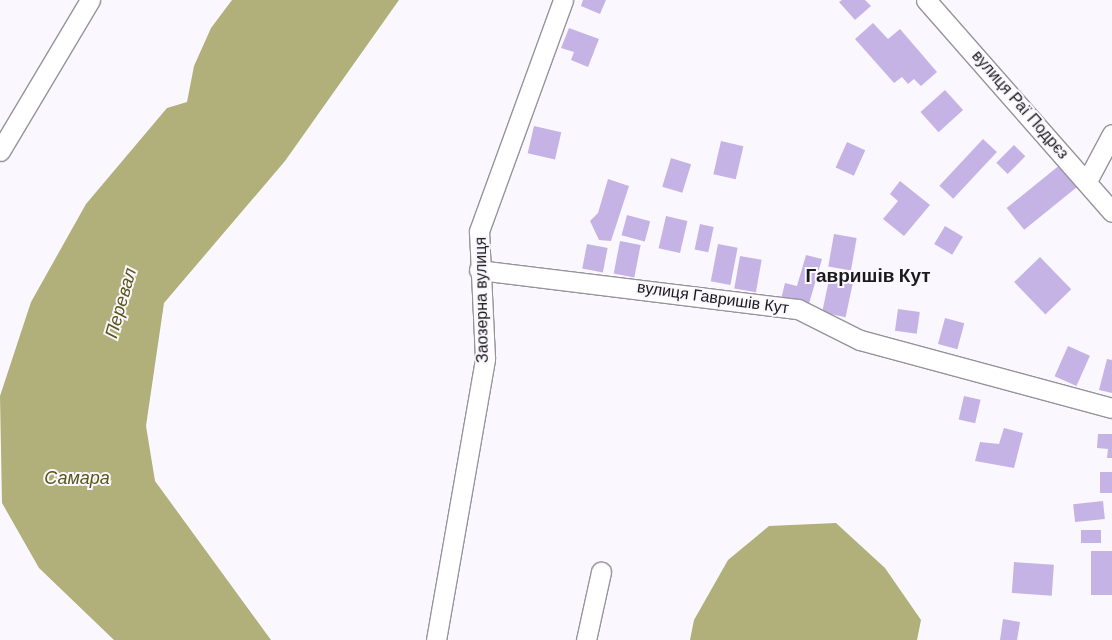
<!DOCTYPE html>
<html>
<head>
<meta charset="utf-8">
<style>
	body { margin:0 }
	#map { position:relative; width:1112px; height:640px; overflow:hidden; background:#faf8fe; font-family:"DM Sans",sans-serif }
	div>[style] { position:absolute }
	.water>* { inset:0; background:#b1af7a }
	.building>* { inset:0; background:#c5b3e5; transform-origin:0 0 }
	.roads { filter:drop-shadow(1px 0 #96939d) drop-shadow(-1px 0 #96939d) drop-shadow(0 1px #96939d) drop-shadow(0 -1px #96939d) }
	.street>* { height:19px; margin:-9.5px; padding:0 9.5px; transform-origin:9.5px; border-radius:9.5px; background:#fff }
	span { translate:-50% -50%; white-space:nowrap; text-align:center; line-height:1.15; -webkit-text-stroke:4px #faf8fe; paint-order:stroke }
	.street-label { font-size:16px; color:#1b1a1e }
	.water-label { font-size:18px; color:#5a5618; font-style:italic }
	.quarter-label { font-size:19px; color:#1b1a1e; font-weight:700 }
</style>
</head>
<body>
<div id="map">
	<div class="water">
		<i style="clip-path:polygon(232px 0,399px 0,285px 161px,164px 303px,146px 426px,155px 481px,271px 640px,114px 640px,39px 568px,2px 503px,0 396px,31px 302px,86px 204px,167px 108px,187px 102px,194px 66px,211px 28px)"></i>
		<i style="clip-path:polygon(836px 523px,885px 568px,921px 620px,917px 640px,690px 640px,694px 620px,728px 560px,769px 526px)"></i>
	</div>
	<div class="building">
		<i style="clip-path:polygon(583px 0,606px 0,600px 14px,581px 6px)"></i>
		<i style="clip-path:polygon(842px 0,865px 0,871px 6px,855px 20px,839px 2px)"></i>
		<i style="clip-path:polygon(873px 23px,888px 39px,900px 29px,937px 72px,921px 86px,914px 79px,908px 84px,902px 77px,894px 83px,855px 39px)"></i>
		<i style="clip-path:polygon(569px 28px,599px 39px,588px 67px,571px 60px,574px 52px,561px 48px)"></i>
		<i style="left:945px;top:90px;width:27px;height:33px;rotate:48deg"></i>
		<i style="left:534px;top:126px;width:28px;height:28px;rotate:13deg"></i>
		<i style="left:983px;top:139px;width:19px;height:64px;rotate:43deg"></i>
		<i style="left:721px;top:141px;width:23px;height:34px;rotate:13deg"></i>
		<i style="left:847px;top:142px;width:20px;height:28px;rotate:24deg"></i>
		<i style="left:1014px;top:145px;width:16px;height:25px;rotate:45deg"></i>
		<i style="left:671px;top:158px;width:21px;height:30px;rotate:17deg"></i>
		<i style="left:1061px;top:164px;width:28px;height:70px;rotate:51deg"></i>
		<i style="clip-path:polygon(608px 179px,629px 186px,611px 241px,599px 240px,590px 221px,598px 213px)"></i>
		<i style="clip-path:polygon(900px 181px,930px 205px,904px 236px,883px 219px,898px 201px,890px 194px)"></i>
		<i style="left:627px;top:215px;width:24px;height:21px;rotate:15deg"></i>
		<i style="left:666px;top:216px;width:22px;height:33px;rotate:13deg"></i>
		<i style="left:700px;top:224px;width:14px;height:26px;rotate:12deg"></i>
		<i style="left:945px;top:226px;width:21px;height:21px;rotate:31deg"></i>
		<i style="left:834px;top:234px;width:23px;height:33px;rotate:10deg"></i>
		<i style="left:620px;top:241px;width:21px;height:33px;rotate:11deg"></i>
		<i style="left:587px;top:244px;width:21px;height:25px;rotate:11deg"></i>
		<i style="left:718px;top:244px;width:20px;height:38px;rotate:11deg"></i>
		<i style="clip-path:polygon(806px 255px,822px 259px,808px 307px,781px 299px,785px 283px,797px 286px)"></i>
		<i style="left:740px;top:256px;width:22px;height:33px;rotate:10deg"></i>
		<i style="left:1040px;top:257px;width:45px;height:36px;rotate:46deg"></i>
		<i style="left:830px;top:275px;width:24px;height:38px;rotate:12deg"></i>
		<i style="left:898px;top:309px;width:22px;height:22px;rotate:8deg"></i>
		<i style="left:945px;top:318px;width:20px;height:27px;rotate:15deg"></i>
		<i style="left:1068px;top:346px;width:24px;height:33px;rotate:24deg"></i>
		<i style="clip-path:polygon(1107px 359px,1112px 360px,1112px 393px,1099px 390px)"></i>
		<i style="left:964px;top:396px;width:17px;height:24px;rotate:13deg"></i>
		<i style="clip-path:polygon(1004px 428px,1023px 433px,1014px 468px,975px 461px,980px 442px,999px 444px)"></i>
		<i style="clip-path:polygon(1098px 434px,1112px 434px,1112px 458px,1107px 458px,1108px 449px,1097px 448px)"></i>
		<i style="left:1100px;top:472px;width:12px;height:21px"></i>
		<i style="left:1103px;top:501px;width:18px;height:30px;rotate:84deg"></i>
		<i style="left:1081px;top:530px;width:20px;height:13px"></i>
		<i style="left:1091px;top:551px;width:21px;height:44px"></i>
		<i style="left:1014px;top:562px;width:40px;height:31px;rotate:4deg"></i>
		<i style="clip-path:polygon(1003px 619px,1020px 622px,1017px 640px,1000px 640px)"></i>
	</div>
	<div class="roads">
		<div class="street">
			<i style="left:926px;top:0;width:282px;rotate:48.7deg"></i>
			<i style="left:0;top:151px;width:176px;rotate:-59.2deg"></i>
			<i style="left:1087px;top:181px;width:53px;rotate:-62deg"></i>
			<i style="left:479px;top:270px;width:321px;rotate:7deg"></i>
			<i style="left:798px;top:309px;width:69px;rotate:26.6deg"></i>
			<i style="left:860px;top:340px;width:261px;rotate:15.1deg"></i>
			<i style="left:436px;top:640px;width:286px;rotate:-80.1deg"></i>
			<i style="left:485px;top:358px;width:127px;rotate:-92.7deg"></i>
			<i style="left:479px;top:231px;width:246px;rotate:-70deg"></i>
			<i style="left:586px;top:640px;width:70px;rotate:-77.6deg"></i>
		</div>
	</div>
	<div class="street-label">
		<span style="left:1020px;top:105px;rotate:49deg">вулиця Раї Подрєз</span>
		<span style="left:713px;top:298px;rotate:8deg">вулиця Гавришів Кут</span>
		<span style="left:482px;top:300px;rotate:-91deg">Заозерна вулиця</span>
	</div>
	<div class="water-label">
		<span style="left:121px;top:303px;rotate:-74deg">Перевал</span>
		<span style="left:77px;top:478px">Самара</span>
	</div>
	<div class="quarter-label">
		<span style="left:868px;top:276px">Гавришів Кут</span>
	</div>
</div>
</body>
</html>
